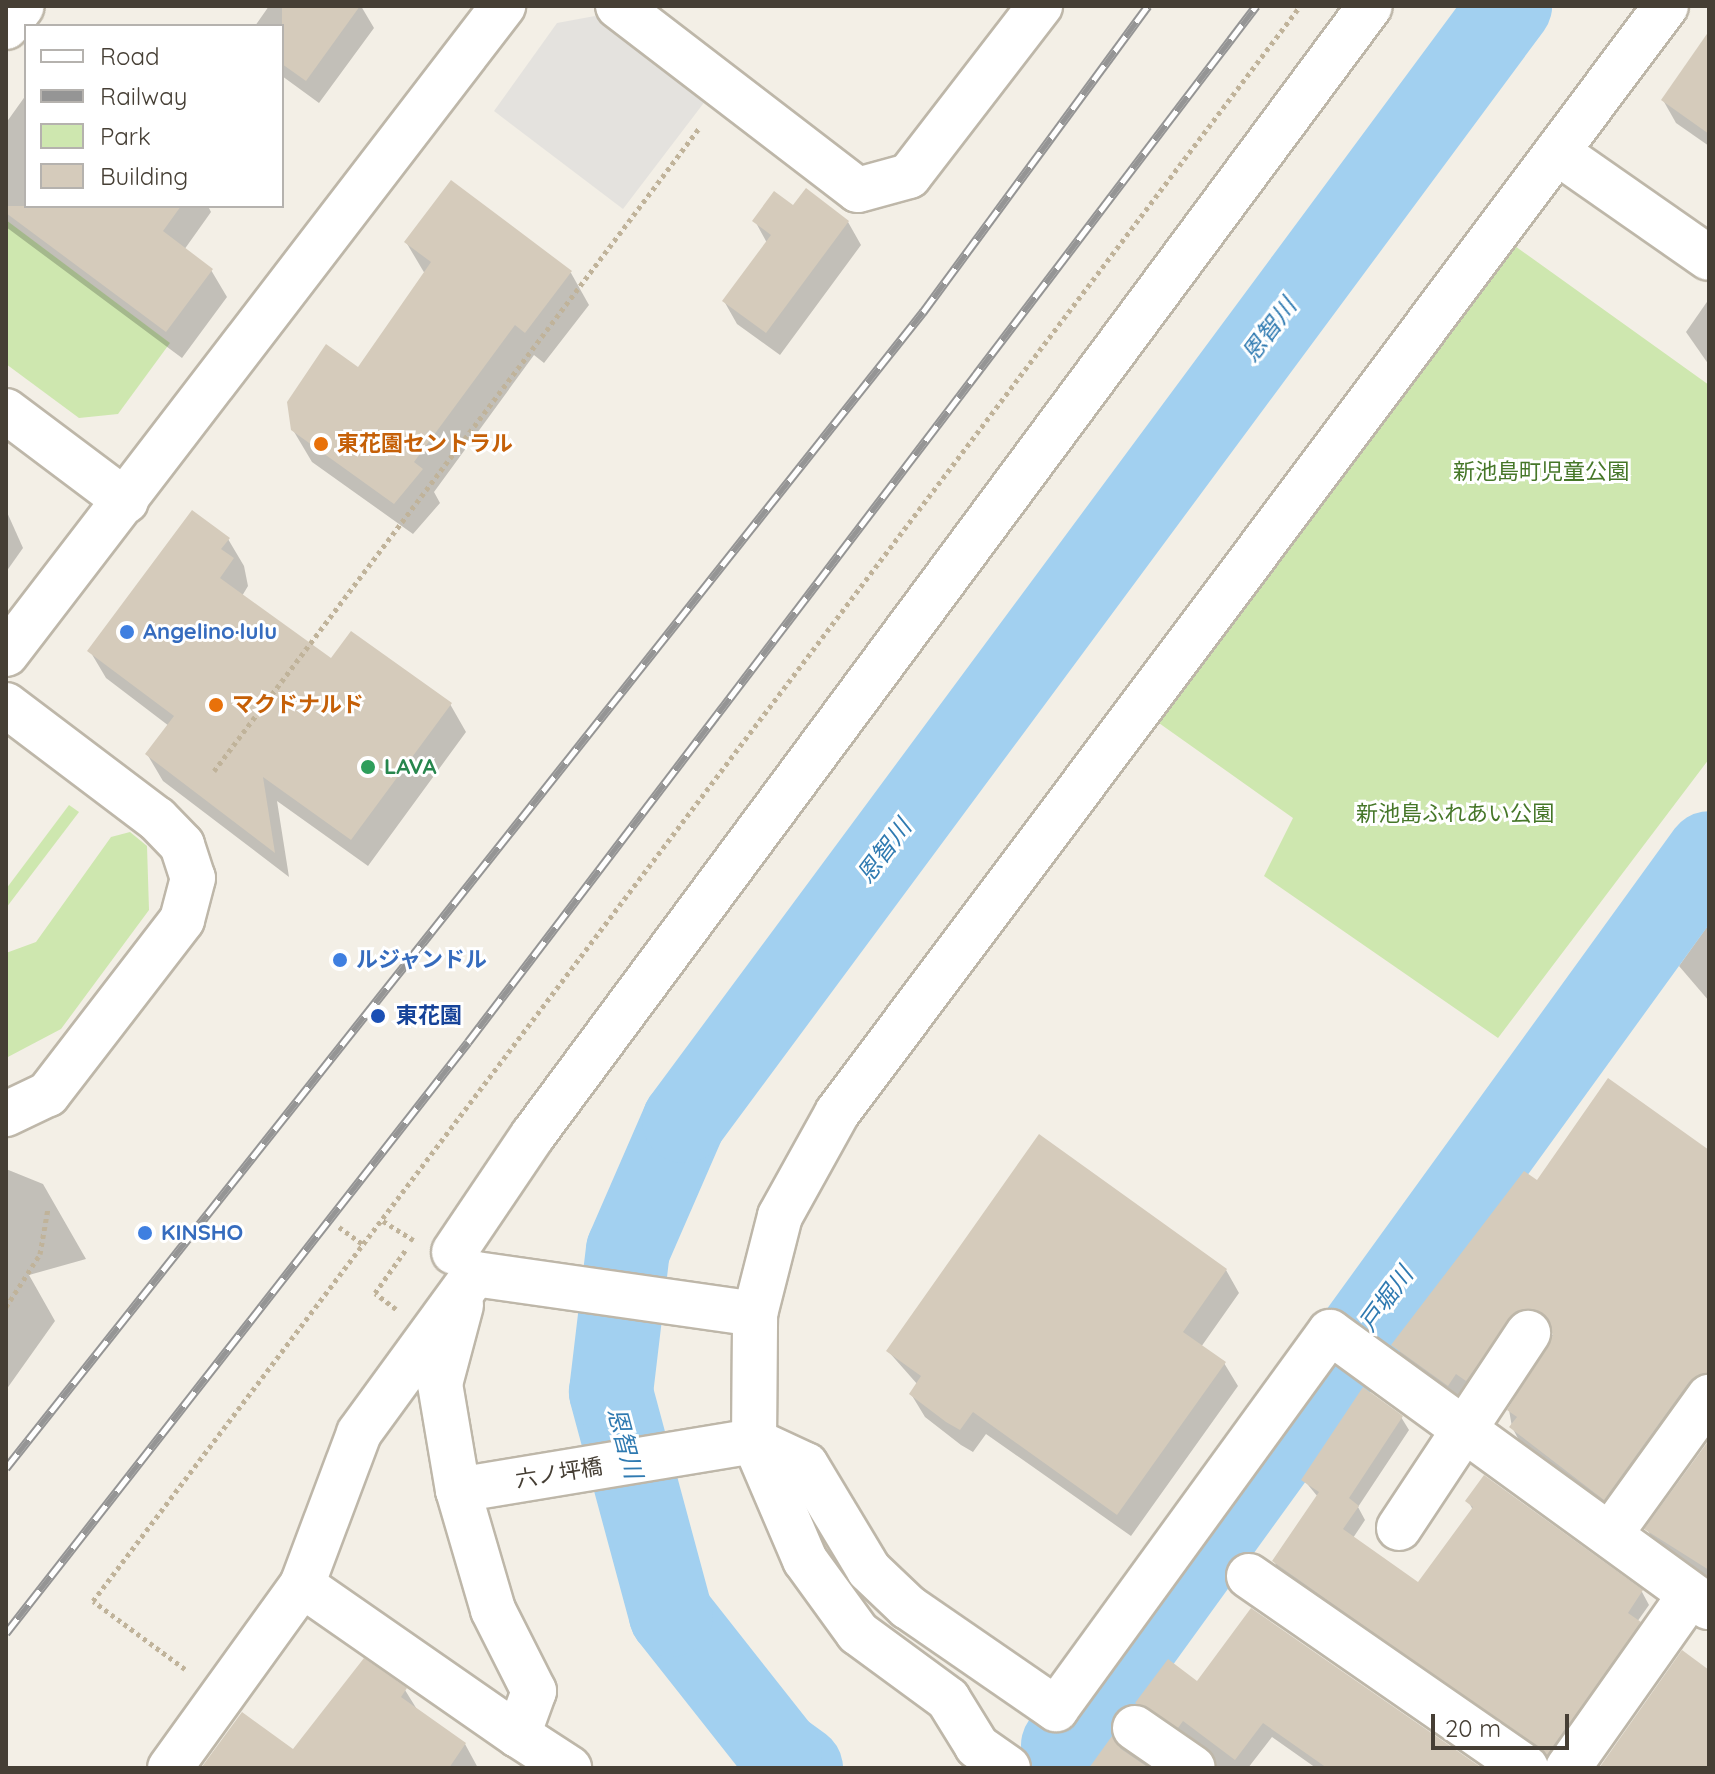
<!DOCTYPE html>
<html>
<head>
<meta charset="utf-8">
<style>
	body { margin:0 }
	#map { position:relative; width:1715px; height:1774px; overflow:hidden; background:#f3efe6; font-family:Quicksand,"Noto Sans JP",sans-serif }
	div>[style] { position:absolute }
	.green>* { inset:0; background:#cee7af }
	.parking>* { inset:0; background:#e4e2de }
	.shadow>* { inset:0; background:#0003 }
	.river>* { height:84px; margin:-42px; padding:0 42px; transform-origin:42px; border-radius:42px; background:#a2d0f0 }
	.building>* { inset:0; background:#d5cbbb }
	.path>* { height:5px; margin-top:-2.5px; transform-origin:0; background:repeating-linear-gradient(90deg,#c0b39a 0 4px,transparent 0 8px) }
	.roads { filter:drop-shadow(2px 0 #beb7a9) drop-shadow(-2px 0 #beb7a9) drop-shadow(0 2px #beb7a9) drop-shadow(0 -2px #beb7a9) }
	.minor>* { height:44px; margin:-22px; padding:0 22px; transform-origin:22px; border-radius:22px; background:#fff }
	.rail>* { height:9px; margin-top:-4.5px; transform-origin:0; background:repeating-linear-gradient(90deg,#fff 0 18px,#959595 0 36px); box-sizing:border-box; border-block:2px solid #959595 }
	.dots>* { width:22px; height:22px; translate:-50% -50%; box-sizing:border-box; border:4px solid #fff; border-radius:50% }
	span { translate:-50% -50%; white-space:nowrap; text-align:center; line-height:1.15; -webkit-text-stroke:6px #fff; paint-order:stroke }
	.food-label { font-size:22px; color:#c56008; font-weight:700 }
	.left { translate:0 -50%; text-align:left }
	.park-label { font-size:22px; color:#467729 }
	.shop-label { font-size:22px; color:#366cbe; font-weight:700 }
	.leisure-label { font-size:22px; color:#27864d; font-weight:700 }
	.transit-label { font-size:22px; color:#164399; font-weight:700 }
	.street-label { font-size:22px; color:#463f35 }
	.water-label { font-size:24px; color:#2f7ab1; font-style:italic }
	.frame { position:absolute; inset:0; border:8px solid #463f35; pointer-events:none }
	.legend { position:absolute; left:24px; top:24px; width:260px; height:184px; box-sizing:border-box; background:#fff; border:2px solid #b5b2ae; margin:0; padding:10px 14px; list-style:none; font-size:24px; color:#463f35 }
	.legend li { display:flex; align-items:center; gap:16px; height:40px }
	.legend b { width:40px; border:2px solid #b5b2ae }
	.scale { position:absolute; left:1431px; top:1714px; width:138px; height:36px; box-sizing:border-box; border:4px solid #463f35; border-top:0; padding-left:10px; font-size:24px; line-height:28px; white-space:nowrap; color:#463f35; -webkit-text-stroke:6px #fff; paint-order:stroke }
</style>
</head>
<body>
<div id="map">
	<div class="green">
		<i style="clip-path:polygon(6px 220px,170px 343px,118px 414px,79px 418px,6px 364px)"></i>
		<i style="clip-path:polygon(1508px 241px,1709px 385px,1709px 759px,1498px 1038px,1264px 876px,1293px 818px,1149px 716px)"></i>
		<i style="clip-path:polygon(69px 805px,79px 812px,6px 908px,6px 889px)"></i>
		<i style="clip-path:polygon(130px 832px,147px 846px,149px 910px,61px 1029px,6px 1058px,6px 953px,36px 942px,111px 837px)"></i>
	</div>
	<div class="parking">
		<i style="clip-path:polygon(595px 16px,706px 100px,623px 209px,494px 111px,557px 23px)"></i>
	</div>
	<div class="shadow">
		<i style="clip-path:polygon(269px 6px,361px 6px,374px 28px,319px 103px,282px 76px,282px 26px,255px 26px)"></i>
		<i style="clip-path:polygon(1709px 67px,1709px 146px,1676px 123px,1663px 100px)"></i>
		<i style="clip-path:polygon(26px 95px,26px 206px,208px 206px,211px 212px,184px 250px,211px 270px,227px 297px,182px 358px,6px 227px,6px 123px)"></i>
		<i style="clip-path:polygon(793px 207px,848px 222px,861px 245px,780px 355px,737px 324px,724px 301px,767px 243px,755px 221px)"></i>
		<i style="clip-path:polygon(406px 242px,571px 273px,589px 305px,544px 363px,534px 355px,434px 492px,440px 503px,413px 534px,312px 462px,293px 430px,358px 370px,425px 274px)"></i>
		<i style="clip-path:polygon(1709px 299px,1709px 365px,1686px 332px)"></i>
		<i style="clip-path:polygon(6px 510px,23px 548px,6px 572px)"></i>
		<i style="clip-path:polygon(228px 539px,244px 566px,248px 586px,242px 596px,331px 661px,450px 704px,466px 732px,368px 866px,277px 801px,289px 877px,163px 781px,147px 754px,169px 726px,106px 678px,90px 651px)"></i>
		<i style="clip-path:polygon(1709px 924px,1709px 1001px,1679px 966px)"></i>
		<i style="clip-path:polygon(1709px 1153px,1709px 1395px,1616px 1519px,1523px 1448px,1512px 1427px,1509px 1410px,1554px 1332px,1528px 1331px,1460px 1405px,1405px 1366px,1393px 1346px,1537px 1182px)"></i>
		<i style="clip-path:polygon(6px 1169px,43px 1184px,86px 1259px,29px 1275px,55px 1321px,6px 1390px)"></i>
		<i style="clip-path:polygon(1226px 1270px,1239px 1293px,1201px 1347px,1224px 1363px,1238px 1386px,1131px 1536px,986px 1434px,973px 1452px,961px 1445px,925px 1417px,911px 1394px,918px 1385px,888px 1351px)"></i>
		<i style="clip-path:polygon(1401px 1417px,1409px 1430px,1358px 1507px,1365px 1520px,1353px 1538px,1418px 1584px,1473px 1510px,1468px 1501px,1642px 1592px,1649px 1605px,1637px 1622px,1647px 1636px,1557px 1764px,1281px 1574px,1274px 1561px,1318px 1497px,1304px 1480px)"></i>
		<i style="clip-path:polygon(1709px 1443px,1709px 1583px,1658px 1550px,1647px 1529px)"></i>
		<i style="clip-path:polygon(1197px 1683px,1479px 1768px,1316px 1768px,1272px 1737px,1248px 1768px,1220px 1768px,1146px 1718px,1137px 1703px)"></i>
		<i style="clip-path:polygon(405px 1690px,418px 1711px,465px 1744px,478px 1768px,205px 1768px,293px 1752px)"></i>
		<i style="clip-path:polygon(1112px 1739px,1150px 1768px,1100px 1768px)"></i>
	</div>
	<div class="river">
		<i style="left:1063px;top:1745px;width:1101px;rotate:-54.09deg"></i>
		<i style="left:801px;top:1768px;width:26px;rotate:-144deg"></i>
		<i style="left:780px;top:1753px;width:176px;rotate:-128.3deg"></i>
		<i style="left:671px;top:1615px;width:231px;rotate:-105.1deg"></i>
		<i style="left:611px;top:1392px;width:143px;rotate:-83.2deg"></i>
		<i style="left:628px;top:1250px;width:141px;rotate:-66.5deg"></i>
		<i style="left:684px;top:1121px;width:1388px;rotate:-53.47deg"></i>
	</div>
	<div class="building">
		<i style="clip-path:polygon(282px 6px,360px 6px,306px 81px,282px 64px)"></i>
		<i style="clip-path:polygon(1709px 31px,1709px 134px,1661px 100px)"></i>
		<i style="clip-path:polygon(451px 180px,572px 271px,525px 333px,515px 325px,414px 462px,423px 469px,394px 504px,291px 430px,287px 402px,326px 344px,358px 367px,431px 262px,404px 242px)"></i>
		<i style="clip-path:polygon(806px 188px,849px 221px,766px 333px,722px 301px,771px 235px,752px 221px,774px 191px,793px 205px)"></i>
		<i style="clip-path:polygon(6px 206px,181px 206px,163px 231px,213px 269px,166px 332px,6px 213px)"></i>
		<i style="clip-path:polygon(192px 510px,230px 538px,221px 549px,234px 558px,220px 578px,331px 658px,351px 631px,452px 703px,351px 840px,263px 777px,275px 853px,145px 754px,174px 716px,87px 651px)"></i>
		<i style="clip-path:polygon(1608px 1078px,1709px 1150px,1709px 1372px,1689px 1382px,1604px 1500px,1509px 1427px,1517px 1417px,1507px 1410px,1553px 1335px,1542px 1313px,1516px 1311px,1466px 1381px,1456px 1374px,1448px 1386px,1391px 1345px,1524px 1171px,1537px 1180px)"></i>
		<i style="clip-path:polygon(1039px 1134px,1227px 1269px,1183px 1332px,1226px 1362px,1117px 1515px,973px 1412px,960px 1430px,946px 1422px,909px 1394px,921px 1376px,886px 1351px)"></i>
		<i style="clip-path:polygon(1363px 1387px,1403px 1416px,1349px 1498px,1359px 1506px,1343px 1529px,1418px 1582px,1473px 1507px,1465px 1501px,1484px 1475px,1643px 1590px,1628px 1613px,1641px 1622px,1547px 1755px,1272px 1561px,1319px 1492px,1301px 1480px)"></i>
		<i style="clip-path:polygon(1709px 1440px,1709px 1570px,1644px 1529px)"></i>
		<i style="clip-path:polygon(1251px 1608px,1482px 1768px,1327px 1768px,1263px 1723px,1235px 1760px,1183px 1721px,1178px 1728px,1135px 1703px,1168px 1659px,1197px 1681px)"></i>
		<i style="clip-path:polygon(1682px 1650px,1709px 1670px,1709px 1768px,1599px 1768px)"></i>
		<i style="clip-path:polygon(364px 1658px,407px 1688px,401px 1697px,466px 1743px,449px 1768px,201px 1768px,242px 1712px,293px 1749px)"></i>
		<i style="clip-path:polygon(1112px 1736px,1121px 1749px,1149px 1768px,1089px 1768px)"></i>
	</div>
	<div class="path">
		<i style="left:214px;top:771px;width:807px;rotate:-52.96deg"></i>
		<i style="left:383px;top:1221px;width:36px;rotate:32deg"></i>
		<i style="left:339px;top:1227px;width:32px;rotate:36deg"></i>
		<i style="left:6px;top:1307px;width:63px;rotate:-57.3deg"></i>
		<i style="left:40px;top:1254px;width:47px;rotate:-80.1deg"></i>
		<i style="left:396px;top:1309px;width:26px;rotate:-143deg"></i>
		<i style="left:375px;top:1293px;width:55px;rotate:-54.6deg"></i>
		<i style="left:185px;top:1669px;width:114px;rotate:-143.5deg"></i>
		<i style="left:93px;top:1601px;width:2000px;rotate:-52.88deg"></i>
	</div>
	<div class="roads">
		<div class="minor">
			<i style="left:618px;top:6px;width:302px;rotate:37.5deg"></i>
			<i style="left:858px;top:190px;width:53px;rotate:-15.4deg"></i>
			<i style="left:909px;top:176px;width:215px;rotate:-52.4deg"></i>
			<i style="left:6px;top:27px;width:26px;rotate:-53deg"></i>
			<i style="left:1557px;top:152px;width:185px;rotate:34.9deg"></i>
			<i style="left:6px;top:411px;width:150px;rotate:36.9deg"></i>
			<i style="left:6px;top:654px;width:817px;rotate:-52.51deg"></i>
			<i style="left:6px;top:705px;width:189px;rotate:37.1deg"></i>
			<i style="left:157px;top:819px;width:36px;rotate:46deg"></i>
			<i style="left:182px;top:845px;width:35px;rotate:72deg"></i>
			<i style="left:193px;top:878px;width:43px;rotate:104.7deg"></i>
			<i style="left:182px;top:920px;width:220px;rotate:127.6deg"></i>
			<i style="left:48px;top:1094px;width:47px;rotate:154.5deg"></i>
			<i style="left:454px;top:1252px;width:141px;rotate:-56deg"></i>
			<i style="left:533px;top:1135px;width:1405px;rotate:-53.45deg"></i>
			<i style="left:475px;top:1274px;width:283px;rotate:8.1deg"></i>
			<i style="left:461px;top:1305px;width:82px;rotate:104.9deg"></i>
			<i style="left:440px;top:1384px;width:108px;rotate:80.4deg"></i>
			<i style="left:458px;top:1490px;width:125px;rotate:73.7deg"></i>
			<i style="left:493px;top:1610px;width:91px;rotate:63.2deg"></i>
			<i style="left:534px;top:1691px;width:47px;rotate:110deg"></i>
			<i style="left:518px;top:1735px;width:61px;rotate:32.9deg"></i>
			<i style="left:458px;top:1490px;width:300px;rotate:-9.4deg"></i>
			<i style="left:754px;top:1441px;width:57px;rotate:24.8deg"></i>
			<i style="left:806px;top:1465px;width:122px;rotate:59deg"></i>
			<i style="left:869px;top:1570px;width:54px;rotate:43.5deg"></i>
			<i style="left:908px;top:1607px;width:180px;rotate:34.6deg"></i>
			<i style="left:1056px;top:1709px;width:466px;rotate:-54deg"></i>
			<i style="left:1330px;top:1332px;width:468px;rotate:36deg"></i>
			<i style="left:1399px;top:1528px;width:234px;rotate:-56.5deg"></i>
			<i style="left:1611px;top:1533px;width:168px;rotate:-54.2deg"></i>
			<i style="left:1249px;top:1576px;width:337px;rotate:34.7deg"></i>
			<i style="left:302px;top:1585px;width:263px;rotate:34.8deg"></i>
			<i style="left:1135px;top:1728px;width:70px;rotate:34.6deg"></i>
			<i style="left:170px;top:1768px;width:226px;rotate:-54.2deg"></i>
			<i style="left:302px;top:1585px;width:162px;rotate:-69.4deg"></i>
			<i style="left:359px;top:1433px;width:197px;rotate:-53.9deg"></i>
			<i style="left:1008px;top:1768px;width:38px;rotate:-145deg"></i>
			<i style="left:977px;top:1746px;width:55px;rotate:-121.7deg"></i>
			<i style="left:948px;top:1699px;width:112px;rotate:-143.7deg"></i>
			<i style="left:858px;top:1633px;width:90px;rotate:-126deg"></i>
			<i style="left:805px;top:1560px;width:129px;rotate:-113.2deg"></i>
			<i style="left:754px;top:1441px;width:127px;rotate:-89.5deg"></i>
			<i style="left:755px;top:1314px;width:101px;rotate:-75.7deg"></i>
			<i style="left:780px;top:1216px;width:118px;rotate:-61deg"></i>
			<i style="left:837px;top:1113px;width:1383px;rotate:-53.17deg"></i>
			<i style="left:1568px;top:1768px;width:212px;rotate:-54.8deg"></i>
		</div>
	</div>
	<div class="rail">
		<i style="left:6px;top:1468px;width:1476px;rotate:-51.58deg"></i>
		<i style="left:923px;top:312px;width:380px;rotate:-53.7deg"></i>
		<i style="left:6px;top:1633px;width:750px;rotate:-51.98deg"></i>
		<i style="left:468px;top:1042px;width:1302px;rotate:-52.74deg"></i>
	</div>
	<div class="dots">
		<i style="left:321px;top:444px;background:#e8710a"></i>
		<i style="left:127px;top:632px;background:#3f7fe0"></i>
		<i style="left:216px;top:705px;background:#e8710a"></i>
		<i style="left:368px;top:767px;background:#2e9e5b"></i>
		<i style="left:340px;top:960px;background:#3f7fe0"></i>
		<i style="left:378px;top:1016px;background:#1a4fb4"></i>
		<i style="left:145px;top:1233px;background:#3f7fe0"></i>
	</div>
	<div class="food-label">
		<span class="left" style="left:337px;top:444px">東花園セントラル</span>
		<span class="left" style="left:232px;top:705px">マクドナルド</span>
	</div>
	<div class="park-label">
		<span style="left:1541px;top:472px">新池島町児童公園</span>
		<span style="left:1455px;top:814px">新池島ふれあい公園</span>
	</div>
	<div class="shop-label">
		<span class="left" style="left:143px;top:632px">Angelino·lulu</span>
		<span class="left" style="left:356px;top:960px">ルジャンドル</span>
		<span class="left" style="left:161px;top:1233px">KINSHO</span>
	</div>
	<div class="leisure-label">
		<span class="left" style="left:384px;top:767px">LAVA</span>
	</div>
	<div class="transit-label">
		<span class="left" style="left:396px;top:1016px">東花園</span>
	</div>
	<div class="street-label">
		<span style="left:559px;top:1473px;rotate:-9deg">六ノ坪橋</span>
	</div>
	<div class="water-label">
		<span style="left:1269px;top:330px;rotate:-53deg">恩智川</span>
		<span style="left:884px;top:851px;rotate:-53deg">恩智川</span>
		<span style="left:1386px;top:1299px;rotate:-54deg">戸堀川</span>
		<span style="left:625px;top:1443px;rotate:75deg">恩智川</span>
	</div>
	<div class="frame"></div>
	<ul class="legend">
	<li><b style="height:10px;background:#fff"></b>Road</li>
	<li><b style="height:10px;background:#959595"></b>Railway</li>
	<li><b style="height:22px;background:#cee7af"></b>Park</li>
	<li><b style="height:22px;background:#d5cbbb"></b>Building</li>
	</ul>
	<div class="scale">20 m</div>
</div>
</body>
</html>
